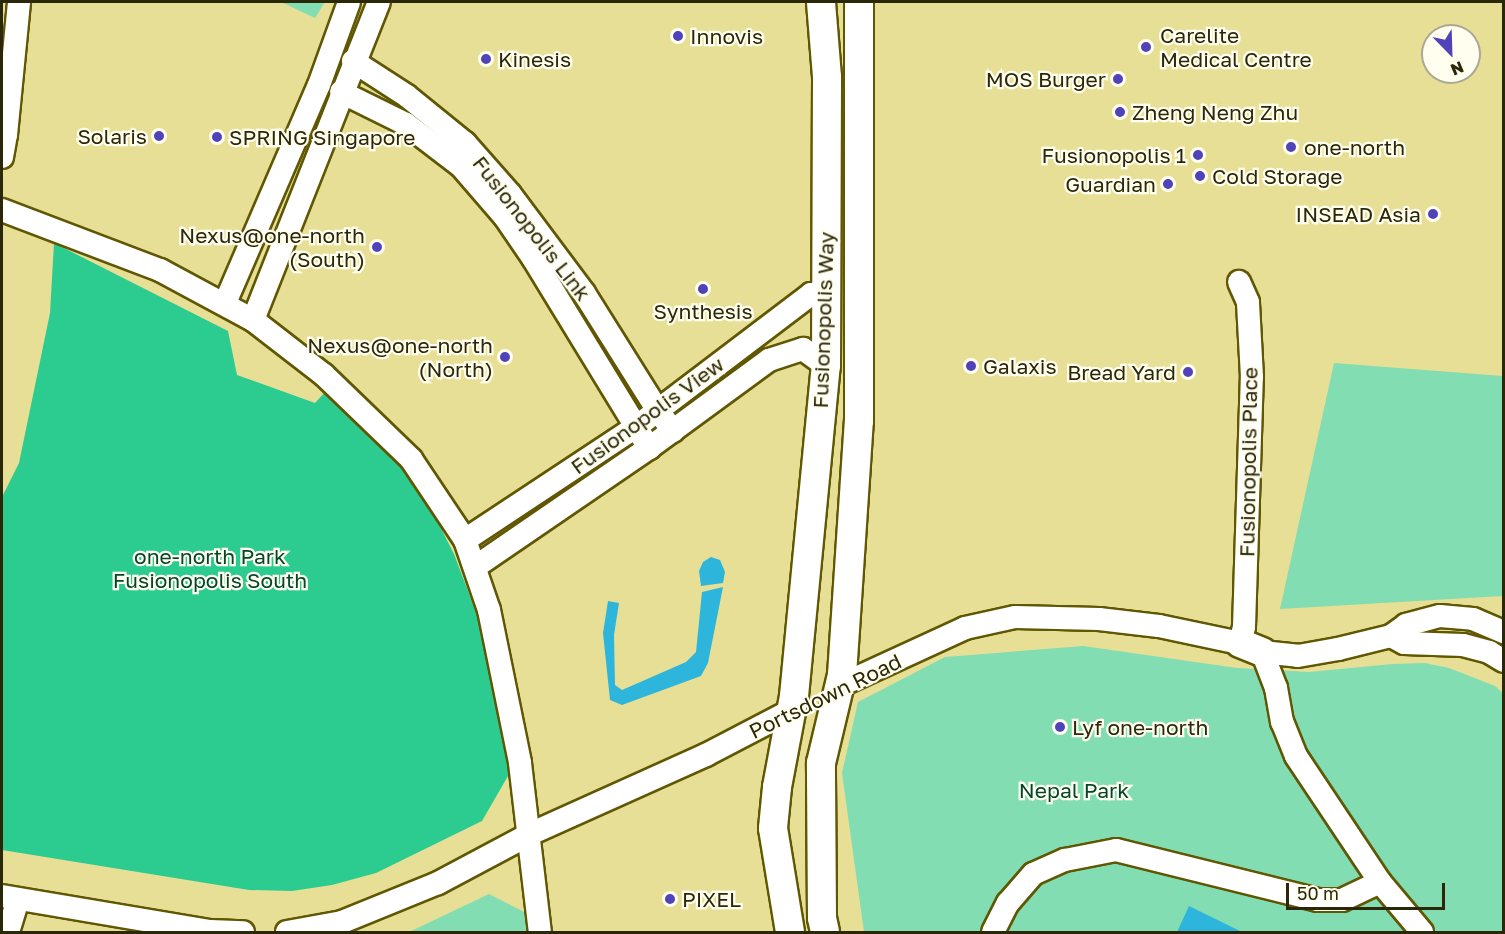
<!DOCTYPE html>
<html>
<head>
<meta charset="utf-8">
<style>
	body { margin:0 }
	#map { position:relative; width:1505px; height:934px; overflow:hidden; background:#e8df96; font-family:"Golos Text",sans-serif }
	div>[style] { position:absolute }
	.green>* { inset:0; background:#83ddb2 }
	.forest>* { inset:0; background:#2ccb8f }
	.water>* { inset:0; background:#2eb5dc }
	.roads { filter:drop-shadow(2px 0 #605703) drop-shadow(-2px 0 #605703) drop-shadow(0 2px #605703) drop-shadow(0 -2px #605703) }
	.minor>* { height:22px; margin:-11px; padding:0 11px; transform-origin:11px; border-radius:11px; background:#fff }
	.tertiary>* { height:28px; margin:-14px; padding:0 14px; transform-origin:14px; border-radius:14px; background:#fff }
	.dots>* { width:16px; height:16px; translate:-50% -50%; box-sizing:border-box; border:3px solid #fffeef; border-radius:50% }
	span { translate:-50% -50%; white-space:nowrap; text-align:center; line-height:1.15; -webkit-text-stroke:4.5px #fffeef; paint-order:stroke }
	.poi-label { font-size:21px; color:#2b2709 }
	.left { translate:0 -50%; text-align:left }
	.right { translate:-100% -50%; text-align:right }
	.street-label { font-size:21px; color:#2b2709 }
	.park-label { font-size:21px; color:#04452e }
	.frame { position:absolute; inset:0; border:3px solid #2b2709; pointer-events:none }
	.north { position:absolute; left:1421px; top:24px; width:60px; height:60px; box-sizing:border-box; background:#fffeef; border:2px solid #aaa893; border-radius:50%; rotate:157deg; font-size:16px; font-weight:700; line-height:24px; text-align:center; color:#2b2709 }
	.north::after { content:''; display:block; margin:auto; width:21px; height:27px; background:#5043ba; clip-path:polygon(50% 0,100% 100%,50% 72%,0 100%) }
	.scale { position:absolute; left:1286px; top:883px; width:159px; height:27px; box-sizing:border-box; border:3px solid #2b2709; border-top:0; padding-left:8px; font-size:18px; line-height:21px; white-space:nowrap; color:#2b2709; -webkit-text-stroke:4px #fffeef; paint-order:stroke }
</style>
</head>
<body>
<div id="map">
	<div class="green">
		<i style="clip-path:polygon(281px 2px,325px 2px,315px 18px)"></i>
		<i style="clip-path:polygon(1334px 363px,1503px 376px,1503px 596px,1280px 609px)"></i>
		<i style="clip-path:polygon(1083px 646px,1237px 668px,1309px 672px,1392px 664px,1425px 663px,1449px 668px,1495px 686px,1503px 693px,1503px 932px,864px 932px,842px 773px,858px 702px,945px 657px)"></i>
		<i style="clip-path:polygon(489px 894px,528px 914px,530px 932px,409px 932px)"></i>
	</div>
	<div class="forest">
		<i style="clip-path:polygon(54px 243px,228px 331px,237px 375px,315px 403px,327px 390px,403px 464px,431px 509px,454px 554px,486px 639px,512px 769px,482px 821px,376px 873px,332px 885px,292px 891px,249px 890px,2px 850px,2px 497px,19px 463px,50px 313px)"></i>
	</div>
	<div class="water">
		<i style="clip-path:polygon(711px 557px,720px 560px,725px 572px,723px 583px,701px 586px,699px 571px,703px 562px)"></i>
		<i style="clip-path:polygon(723px 587px,708px 663px,701px 676px,622px 705px,610px 700px,603px 633px,608px 601px,619px 603px,614px 635px,615px 685px,622px 690px,686px 662px,696px 652px,702px 592px)"></i>
		<i style="clip-path:polygon(1189px 906px,1242px 932px,1177px 932px)"></i>
	</div>
	<div class="roads">
		<div class="minor">
			<i style="left:353px;top:61px;width:64px;rotate:32.9deg"></i>
			<i style="left:407px;top:96px;width:75px;rotate:39deg"></i>
			<i style="left:465px;top:143px;width:68px;rotate:48.6deg"></i>
			<i style="left:510px;top:194px;width:124px;rotate:53.2deg"></i>
			<i style="left:584px;top:293px;width:139px;rotate:57.9deg"></i>
			<i style="left:658px;top:411px;width:25px;rotate:53deg"></i>
			<i style="left:341px;top:92px;width:72px;rotate:26.2deg"></i>
			<i style="left:406px;top:124px;width:69px;rotate:37.4deg"></i>
			<i style="left:461px;top:166px;width:67px;rotate:49.2deg"></i>
			<i style="left:505px;top:217px;width:50px;rotate:55.7deg"></i>
			<i style="left:533px;top:258px;width:223px;rotate:58.6deg"></i>
			<i style="left:2px;top:157px;width:22px;rotate:-80deg"></i>
			<i style="left:6px;top:135px;width:134px;rotate:-84.4deg"></i>
			<i style="left:2px;top:210px;width:169px;rotate:20.8deg"></i>
			<i style="left:160px;top:270px;width:106px;rotate:28.3deg"></i>
			<i style="left:253px;top:320px;width:90px;rotate:37.8deg"></i>
			<i style="left:324px;top:375px;width:121px;rotate:44deg"></i>
			<i style="left:411px;top:459px;width:97px;rotate:56.3deg"></i>
			<i style="left:465px;top:540px;width:74px;rotate:71.1deg"></i>
			<i style="left:489px;top:610px;width:156px;rotate:78.5deg"></i>
			<i style="left:520px;top:763px;width:170px;rotate:83.3deg"></i>
			<i style="left:225px;top:303px;width:237px;rotate:-66.7deg"></i>
			<i style="left:319px;top:85px;width:88px;rotate:-70.1deg"></i>
			<i style="left:253px;top:320px;width:342px;rotate:-68.4deg"></i>
			<i style="left:465px;top:540px;width:205px;rotate:-33.5deg"></i>
			<i style="left:636px;top:427px;width:220px;rotate:-37.2deg"></i>
			<i style="left:811px;top:294px;width:16px;rotate:-4deg"></i>
			<i style="left:475px;top:567px;width:211px;rotate:-34.4deg"></i>
			<i style="left:649px;top:448px;width:149px;rotate:-36.3deg"></i>
			<i style="left:769px;top:360px;width:36px;rotate:-18deg"></i>
			<i style="left:803px;top:349px;width:29px;rotate:36deg"></i>
			<i style="left:1391px;top:636px;width:15px;rotate:28deg"></i>
			<i style="left:1404px;top:643px;width:59px;rotate:1.9deg"></i>
			<i style="left:1463px;top:645px;width:27px;rotate:15deg"></i>
			<i style="left:1489px;top:652px;width:17px;rotate:31deg"></i>
			<i style="left:839px;top:686px;width:139px;rotate:-24.7deg"></i>
			<i style="left:965px;top:628px;width:51px;rotate:-12.4deg"></i>
			<i style="left:1015px;top:617px;width:84px;rotate:1.4deg"></i>
			<i style="left:1099px;top:619px;width:60px;rotate:6.7deg"></i>
			<i style="left:1159px;top:626px;width:83px;rotate:11.9deg"></i>
			<i style="left:1240px;top:643px;width:16px;rotate:-76deg"></i>
			<i style="left:1244px;top:627px;width:250px;rotate:-88.2deg"></i>
			<i style="left:1252px;top:377px;width:75px;rotate:-93.1deg"></i>
			<i style="left:1248px;top:302px;width:22px;rotate:-114deg"></i>
			<i style="left:2px;top:896px;width:211px;rotate:9.6deg"></i>
			<i style="left:210px;top:931px;width:33px;rotate:2deg"></i>
			<i style="left:8px;top:932px;width:34px;rotate:-73deg"></i>
			<i style="left:287px;top:932px;width:56px;rotate:-10.3deg"></i>
			<i style="left:342px;top:922px;width:104px;rotate:-22.1deg"></i>
			<i style="left:438px;top:883px;width:104px;rotate:-28deg"></i>
			<i style="left:530px;top:834px;width:193px;rotate:-24.2deg"></i>
			<i style="left:706px;top:755px;width:97px;rotate:-27.6deg"></i>
			<i style="left:993px;top:932px;width:33px;rotate:-63deg"></i>
			<i style="left:1008px;top:903px;width:38px;rotate:-49deg"></i>
			<i style="left:1033px;top:874px;width:35px;rotate:-24deg"></i>
			<i style="left:1065px;top:860px;width:52px;rotate:-11.1deg"></i>
			<i style="left:1116px;top:850px;width:208px;rotate:13.9deg"></i>
			<i style="left:1318px;top:900px;width:24px"></i>
			<i style="left:1342px;top:900px;width:42px;rotate:-25.3deg"></i>
			<i style="left:1422px;top:932px;width:65px;rotate:-130deg"></i>
			<i style="left:1380px;top:882px;width:151px;rotate:-123.7deg"></i>
			<i style="left:1296px;top:756px;width:37px;rotate:-112deg"></i>
			<i style="left:1282px;top:722px;width:35px;rotate:-100deg"></i>
			<i style="left:1276px;top:688px;width:39px;rotate:-111deg"></i>
			<i style="left:1262px;top:652px;width:36px;rotate:6deg"></i>
			<i style="left:1298px;top:656px;width:41px;rotate:-9.9deg"></i>
			<i style="left:1338px;top:649px;width:55px;rotate:-13.8deg"></i>
			<i style="left:1391px;top:636px;width:19px;rotate:-36deg"></i>
			<i style="left:1406px;top:625px;width:35px;rotate:-15deg"></i>
			<i style="left:1440px;top:616px;width:33px;rotate:5deg"></i>
			<i style="left:1473px;top:619px;width:34px;rotate:23deg"></i>
		</div>
		<div class="tertiary">
			<i style="left:1240px;top:643px;width:24px;rotate:22deg"></i>
			<i style="left:790px;top:932px;width:105px;rotate:-99.3deg"></i>
			<i style="left:773px;top:828px;width:41px;rotate:-84.4deg"></i>
			<i style="left:777px;top:787px;width:93px;rotate:-79.4deg"></i>
			<i style="left:794px;top:696px;width:332px;rotate:-84.5deg"></i>
			<i style="left:826px;top:366px;width:289px;rotate:-89.8deg"></i>
			<i style="left:827px;top:77px;width:75px;rotate:-94.6deg"></i>
			<i style="left:825px;top:932px;width:14px;rotate:-102deg"></i>
			<i style="left:822px;top:918px;width:155px;rotate:-90.4deg"></i>
			<i style="left:821px;top:763px;width:90px;rotate:-76.6deg"></i>
			<i style="left:842px;top:675px;width:255px;rotate:-86.2deg"></i>
			<i style="left:859px;top:421px;width:419px;rotate:-90deg"></i>
		</div>
	</div>
	<div class="dots">
		<i style="left:678px;top:36px;background:#5043ba"></i>
		<i style="left:1146px;top:47px;background:#5043ba"></i>
		<i style="left:486px;top:59px;background:#5043ba"></i>
		<i style="left:1118px;top:79px;background:#5043ba"></i>
		<i style="left:1120px;top:112px;background:#5043ba"></i>
		<i style="left:159px;top:136px;background:#5043ba"></i>
		<i style="left:217px;top:137px;background:#5043ba"></i>
		<i style="left:1291px;top:147px;background:#5043ba"></i>
		<i style="left:1198px;top:155px;background:#5043ba"></i>
		<i style="left:1200px;top:176px;background:#5043ba"></i>
		<i style="left:1168px;top:184px;background:#5043ba"></i>
		<i style="left:1433px;top:214px;background:#5043ba"></i>
		<i style="left:377px;top:247px;background:#5043ba"></i>
		<i style="left:703px;top:289px;background:#5043ba"></i>
		<i style="left:505px;top:357px;background:#5043ba"></i>
		<i style="left:971px;top:366px;background:#5043ba"></i>
		<i style="left:1188px;top:372px;background:#5043ba"></i>
		<i style="left:1060px;top:727px;background:#5043ba"></i>
		<i style="left:670px;top:899px;background:#5043ba"></i>
	</div>
	<div class="poi-label">
		<span class="left" style="left:1160px;top:47px">Carelite<br>Medical Centre</span>
		<span class="left" style="left:690px;top:36px">Innovis</span>
		<span class="left" style="left:498px;top:59px">Kinesis</span>
		<span class="right" style="left:1106px;top:79px">MOS Burger</span>
		<span class="left" style="left:1132px;top:112px">Zheng Neng Zhu</span>
		<span class="right" style="left:147px;top:136px">Solaris</span>
		<span class="left" style="left:229px;top:137px">SPRING Singapore</span>
		<span class="left" style="left:1304px;top:147px">one-north</span>
		<span class="right" style="left:1186px;top:155px">Fusionopolis 1</span>
		<span class="left" style="left:1212px;top:176px">Cold Storage</span>
		<span class="right" style="left:1156px;top:184px">Guardian</span>
		<span class="right" style="left:1421px;top:214px">INSEAD Asia</span>
		<span class="right" style="left:365px;top:247px">Nexus@one-north<br>(South)</span>
		<span style="left:703px;top:311px">Synthesis</span>
		<span class="right" style="left:493px;top:357px">Nexus@one-north<br>(North)</span>
		<span class="left" style="left:983px;top:366px">Galaxis</span>
		<span class="right" style="left:1176px;top:372px">Bread Yard</span>
		<span class="left" style="left:1072px;top:727px">Lyf one-north</span>
		<span class="left" style="left:682px;top:899px">PIXEL</span>
	</div>
	<div class="street-label">
		<span style="left:532px;top:228px;rotate:52deg">Fusionopolis Link</span>
		<span style="left:823px;top:320px;rotate:-88deg">Fusionopolis Way</span>
		<span style="left:647px;top:415px;rotate:-36deg">Fusionopolis View</span>
		<span style="left:1248px;top:462px;rotate:-89deg">Fusionopolis Place</span>
		<span style="left:825px;top:696px;rotate:-26deg">Portsdown Road</span>
	</div>
	<div class="park-label">
		<span style="left:210px;top:568px">one-north Park<br>Fusionopolis South</span>
		<span style="left:1074px;top:790px">Nepal Park</span>
	</div>
	<div class="frame"></div>
	<div class="north">N</div>
	<div class="scale">50 m</div>
</div>
</body>
</html>
